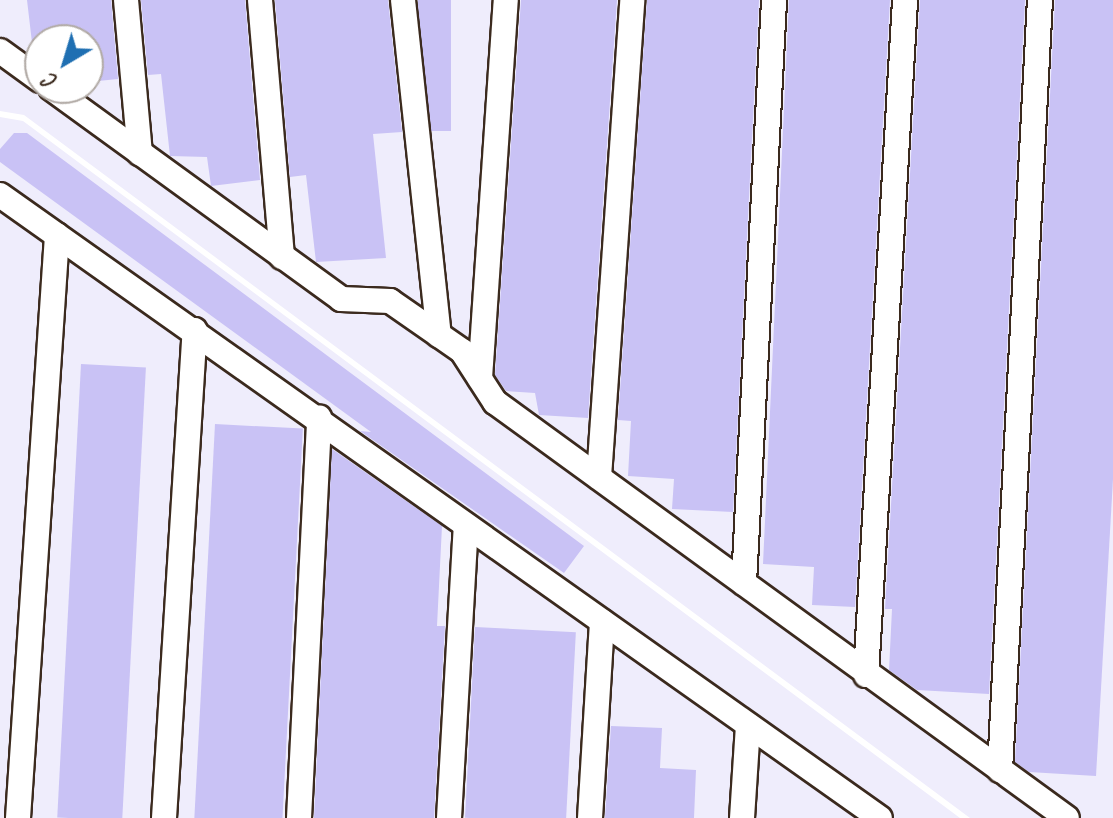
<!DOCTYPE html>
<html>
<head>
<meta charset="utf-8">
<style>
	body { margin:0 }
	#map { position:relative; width:1113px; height:818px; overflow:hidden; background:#fff; font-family:Caveat,sans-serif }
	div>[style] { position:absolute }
	.built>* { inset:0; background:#efedfc }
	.building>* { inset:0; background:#c9c2f5; transform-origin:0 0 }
	.roads { filter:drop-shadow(2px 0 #3b2a1e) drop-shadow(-2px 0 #3b2a1e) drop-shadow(0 2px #3b2a1e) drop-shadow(0 -2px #3b2a1e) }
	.service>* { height:24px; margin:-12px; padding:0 12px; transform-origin:12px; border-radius:12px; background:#fff }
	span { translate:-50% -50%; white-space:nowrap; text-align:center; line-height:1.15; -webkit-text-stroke:8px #fff; paint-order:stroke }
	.north { position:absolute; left:24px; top:24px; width:80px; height:80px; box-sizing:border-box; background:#fff; border:2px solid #b1aaa5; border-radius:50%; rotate:218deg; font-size:22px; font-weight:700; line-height:32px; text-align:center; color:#3b2a1e }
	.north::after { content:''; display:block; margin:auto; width:28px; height:36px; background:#1f6fb2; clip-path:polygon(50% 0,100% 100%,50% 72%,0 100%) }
</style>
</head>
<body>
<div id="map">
	<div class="built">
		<i style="clip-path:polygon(evenodd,0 0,1113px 0,1113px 818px,970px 818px,24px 115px,0 111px,0 0,40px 40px,88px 40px,88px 88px,40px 88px,40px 40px)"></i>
		<i style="clip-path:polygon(0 117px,23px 121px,960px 818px,0 818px)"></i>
	</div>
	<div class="building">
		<i style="clip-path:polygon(27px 0,111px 0,118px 79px,88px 82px,88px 53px,96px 44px,88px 40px,40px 40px,33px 51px)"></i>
		<i style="clip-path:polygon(141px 0,245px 0,260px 180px,211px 186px,207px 157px,170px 156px,161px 74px,148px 75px)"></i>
		<i style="clip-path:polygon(275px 0,388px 0,402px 132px,373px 134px,386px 258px,316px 262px,306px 175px,290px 177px)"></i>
		<i style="left:418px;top:0;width:33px;height:131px"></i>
		<i style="clip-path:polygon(521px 0,617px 0,588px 418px,539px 415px,535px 393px,506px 391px,495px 375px)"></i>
		<i style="clip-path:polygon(647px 0,759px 0,733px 512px,672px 509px,674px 479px,628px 476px,631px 421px,618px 420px)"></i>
		<i style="clip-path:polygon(789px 0,890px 0,855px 607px,812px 605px,814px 567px,763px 564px)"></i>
		<i style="clip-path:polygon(920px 0,1025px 0,989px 694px,917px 690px,889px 670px,892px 609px,885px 609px)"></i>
		<i style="clip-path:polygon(1055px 0,1113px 0,1113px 479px,1096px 776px,1029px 772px,1015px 762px)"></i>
		<i style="clip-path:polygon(14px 133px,27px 133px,584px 546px,564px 573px,360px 431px,371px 432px,0 162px,0 149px)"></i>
		<i style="left:81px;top:364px;width:65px;height:454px;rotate:3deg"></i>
		<i style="left:215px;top:424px;width:88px;height:395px;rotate:3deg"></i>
		<i style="clip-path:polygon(332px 449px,442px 526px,437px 626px,445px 626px,434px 818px,314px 818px)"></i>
		<i style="left:475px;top:627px;width:101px;height:191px;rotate:3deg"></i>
		<i style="clip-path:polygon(611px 726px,662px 728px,660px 768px,696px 770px,694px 818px,605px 818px)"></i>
	</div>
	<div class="roads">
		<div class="service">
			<i style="left:126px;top:0;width:154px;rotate:84.8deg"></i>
			<i style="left:260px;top:0;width:258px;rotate:85.1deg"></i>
			<i style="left:403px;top:0;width:337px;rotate:83.9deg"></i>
			<i style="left:0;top:51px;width:49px;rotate:35.9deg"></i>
			<i style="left:51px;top:88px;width:359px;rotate:36deg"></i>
			<i style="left:341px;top:299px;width:49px;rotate:2.3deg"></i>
			<i style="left:390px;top:301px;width:88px;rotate:34.8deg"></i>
			<i style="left:462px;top:351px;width:61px;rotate:57.1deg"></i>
			<i style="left:495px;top:402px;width:707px;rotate:36.03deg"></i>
			<i style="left:0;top:195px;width:1078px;rotate:35.3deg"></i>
			<i style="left:480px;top:378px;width:379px;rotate:-86.1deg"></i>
			<i style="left:599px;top:477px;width:478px;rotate:-86deg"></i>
			<i style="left:744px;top:583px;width:584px;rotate:-87.05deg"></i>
			<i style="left:866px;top:675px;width:676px;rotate:-86.69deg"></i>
			<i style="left:1000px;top:770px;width:771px;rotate:-87.03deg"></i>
			<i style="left:18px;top:818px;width:584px;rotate:-86.17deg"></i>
			<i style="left:164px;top:818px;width:489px;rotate:-86.4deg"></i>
			<i style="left:299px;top:818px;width:401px;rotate:-87.1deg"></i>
			<i style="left:449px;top:818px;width:293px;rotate:-86.7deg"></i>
			<i style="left:590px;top:818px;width:197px;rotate:-86.5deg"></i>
			<i style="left:742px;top:818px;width:93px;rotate:-86.3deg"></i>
		</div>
	</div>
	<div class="north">С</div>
</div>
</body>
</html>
